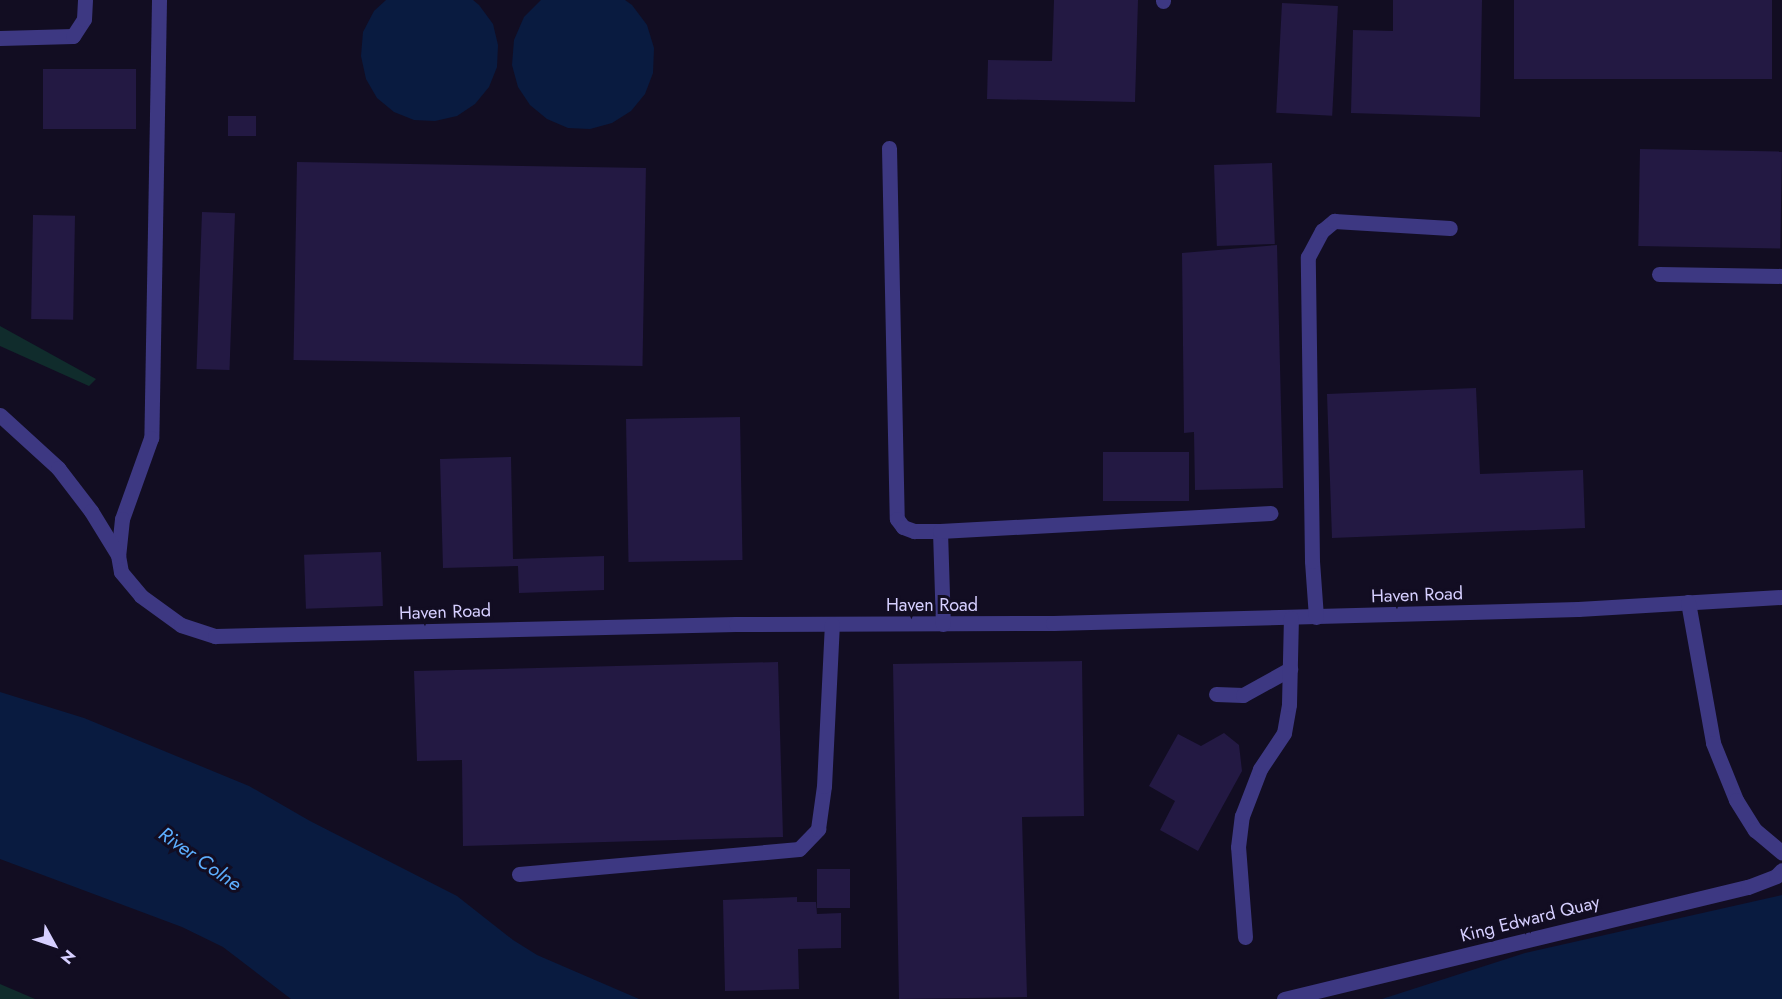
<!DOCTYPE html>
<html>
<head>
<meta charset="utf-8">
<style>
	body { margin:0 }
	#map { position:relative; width:1782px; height:999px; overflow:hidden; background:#120d22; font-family:Jost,sans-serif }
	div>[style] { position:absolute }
	.green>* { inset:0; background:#102c2c }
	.water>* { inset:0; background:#091b40 }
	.building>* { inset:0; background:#231943; transform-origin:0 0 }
	.minor>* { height:15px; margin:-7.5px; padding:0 7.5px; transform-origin:7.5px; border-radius:7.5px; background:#3d3882 }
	span { translate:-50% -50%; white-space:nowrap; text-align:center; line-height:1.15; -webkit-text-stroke:6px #120d22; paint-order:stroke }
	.street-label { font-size:18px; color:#d6cfff }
	.water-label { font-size:20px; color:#5dafff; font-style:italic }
	.north { position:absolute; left:24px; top:915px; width:60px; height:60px; -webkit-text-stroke:4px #120d22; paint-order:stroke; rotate:130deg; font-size:16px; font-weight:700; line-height:24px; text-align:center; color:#d6cfff }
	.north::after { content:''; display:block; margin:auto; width:21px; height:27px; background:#d6cfff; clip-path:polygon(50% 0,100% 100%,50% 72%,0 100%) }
</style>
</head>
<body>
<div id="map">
	<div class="green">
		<i style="clip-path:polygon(0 326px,96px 379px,89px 386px,0 346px)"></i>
		<i style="clip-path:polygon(0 984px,35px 999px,0 999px)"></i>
	</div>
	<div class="water">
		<i style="clip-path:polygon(386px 0,473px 0,479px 5px,493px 24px,498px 45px,497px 67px,489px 87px,475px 104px,457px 116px,435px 121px,414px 120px,394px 112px,377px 98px,366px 79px,361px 56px,363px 32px,374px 11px)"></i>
		<i style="clip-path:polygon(541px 0,625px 0,632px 5px,647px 25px,654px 48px,653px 73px,645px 94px,631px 111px,612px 123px,590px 129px,568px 128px,547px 119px,530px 105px,518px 87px,512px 65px,514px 40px,524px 17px)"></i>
		<i style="clip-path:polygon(0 692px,84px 718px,249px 786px,310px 821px,457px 896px,513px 940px,537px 955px,639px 999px,291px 999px,223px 947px,182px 927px,0 859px)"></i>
		<i style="clip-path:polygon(1782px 895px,1782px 999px,1382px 999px,1525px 953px)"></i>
	</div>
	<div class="building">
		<i style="clip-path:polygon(1054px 0,1138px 0,1135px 102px,987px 99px,988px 60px,1052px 61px)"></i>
		<i style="clip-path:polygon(1393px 0,1482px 0,1480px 117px,1351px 113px,1353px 30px,1393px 31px)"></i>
		<i style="left:1514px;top:0;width:258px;height:79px"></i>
		<i style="left:1282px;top:3px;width:56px;height:110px;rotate:3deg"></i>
		<i style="left:43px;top:69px;width:93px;height:60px"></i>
		<i style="left:228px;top:116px;width:28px;height:20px"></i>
		<i style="left:1640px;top:149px;width:142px;height:97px;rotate:1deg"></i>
		<i style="left:297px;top:162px;width:349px;height:198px;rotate:1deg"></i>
		<i style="left:1272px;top:163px;width:81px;height:58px;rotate:88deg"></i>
		<i style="left:202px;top:212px;width:33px;height:157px;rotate:2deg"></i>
		<i style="left:33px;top:215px;width:42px;height:104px;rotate:1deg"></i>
		<i style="clip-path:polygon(1277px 245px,1283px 488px,1195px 490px,1194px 432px,1184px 433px,1182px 253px)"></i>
		<i style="clip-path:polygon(1476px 388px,1480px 474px,1583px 470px,1585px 528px,1332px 538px,1327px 394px)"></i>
		<i style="left:740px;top:417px;width:143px;height:114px;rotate:89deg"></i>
		<i style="left:1189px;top:452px;width:49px;height:86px;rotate:90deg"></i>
		<i style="clip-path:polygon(511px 457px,513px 559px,604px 556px,604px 590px,519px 593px,518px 566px,443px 568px,440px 459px)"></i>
		<i style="left:381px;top:552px;width:54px;height:77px;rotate:88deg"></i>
		<i style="clip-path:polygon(1082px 661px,1084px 816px,1022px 817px,1027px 997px,899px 999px,893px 664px)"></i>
		<i style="clip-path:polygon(778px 662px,783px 837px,463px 846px,462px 760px,417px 761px,414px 671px)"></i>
		<i style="clip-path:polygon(1224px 733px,1239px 745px,1242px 771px,1198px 851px,1160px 830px,1175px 801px,1149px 786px,1178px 734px,1201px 746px)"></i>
		<i style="left:817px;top:869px;width:33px;height:39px"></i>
		<i style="clip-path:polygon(797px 897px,797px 902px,816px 902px,817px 914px,841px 913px,841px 948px,798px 949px,799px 989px,725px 991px,723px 900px)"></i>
	</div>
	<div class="minor">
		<i style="left:159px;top:0;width:438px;rotate:91deg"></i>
		<i style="left:151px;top:438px;width:86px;rotate:109.7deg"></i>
		<i style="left:122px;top:519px;width:36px;rotate:96deg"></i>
		<i style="left:118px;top:555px;width:17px;rotate:80deg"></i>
		<i style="left:121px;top:572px;width:31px;rotate:50deg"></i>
		<i style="left:141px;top:596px;width:49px;rotate:35.9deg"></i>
		<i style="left:181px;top:625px;width:36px;rotate:18deg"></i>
		<i style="left:215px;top:636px;width:521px;rotate:-1.32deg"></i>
		<i style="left:736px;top:624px;width:317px;rotate:-0.2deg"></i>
		<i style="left:1053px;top:623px;width:525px;rotate:-1.53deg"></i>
		<i style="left:1578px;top:609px;width:204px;rotate:-3.4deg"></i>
		<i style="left:1163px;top:1px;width:1px;rotate:-90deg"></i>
		<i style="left:0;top:38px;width:73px;rotate:-1.6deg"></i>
		<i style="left:73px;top:36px;width:20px;rotate:-57deg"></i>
		<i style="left:84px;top:19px;width:19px;rotate:-87deg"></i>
		<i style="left:889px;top:148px;width:371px;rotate:88.8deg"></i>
		<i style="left:897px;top:519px;width:10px;rotate:53deg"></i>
		<i style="left:903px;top:527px;width:12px;rotate:20deg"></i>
		<i style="left:914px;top:531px;width:26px"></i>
		<i style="left:940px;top:531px;width:93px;rotate:88.2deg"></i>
		<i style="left:1659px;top:274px;width:123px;rotate:0.9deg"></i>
		<i style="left:0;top:415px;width:79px;rotate:42.4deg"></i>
		<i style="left:58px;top:468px;width:54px;rotate:52.5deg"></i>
		<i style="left:91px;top:511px;width:52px;rotate:58.5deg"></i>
		<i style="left:940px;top:531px;width:331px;rotate:-3.1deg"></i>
		<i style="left:1688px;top:602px;width:143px;rotate:79.9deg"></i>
		<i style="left:1713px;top:743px;width:61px;rotate:68deg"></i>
		<i style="left:1736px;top:800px;width:36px;rotate:58deg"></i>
		<i style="left:1755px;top:830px;width:35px;rotate:40deg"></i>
		<i style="left:1316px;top:617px;width:56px;rotate:-94.1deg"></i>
		<i style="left:1312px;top:561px;width:304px;rotate:-90.8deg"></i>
		<i style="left:1308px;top:257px;width:30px;rotate:-62deg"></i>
		<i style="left:1322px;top:231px;width:16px;rotate:-40deg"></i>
		<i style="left:1334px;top:221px;width:116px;rotate:3.5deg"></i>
		<i style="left:1216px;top:694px;width:27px;rotate:2deg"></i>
		<i style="left:1243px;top:695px;width:54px;rotate:-29deg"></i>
		<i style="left:519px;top:874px;width:281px;rotate:-5.1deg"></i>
		<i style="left:799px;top:849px;width:28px;rotate:-46deg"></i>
		<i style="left:818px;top:829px;width:43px;rotate:-82.1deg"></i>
		<i style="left:824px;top:786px;width:162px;rotate:-87.2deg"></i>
		<i style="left:1245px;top:937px;width:90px;rotate:-94.4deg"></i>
		<i style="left:1238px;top:847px;width:31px;rotate:-83deg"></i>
		<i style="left:1242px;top:816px;width:50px;rotate:-69deg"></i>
		<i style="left:1260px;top:769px;width:43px;rotate:-56.3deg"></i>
		<i style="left:1284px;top:733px;width:29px;rotate:-80deg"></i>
		<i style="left:1289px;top:704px;width:86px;rotate:-88.7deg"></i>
		<i style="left:1284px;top:999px;width:477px;rotate:-13.6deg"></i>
		<i style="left:1748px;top:887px;width:30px;rotate:-21deg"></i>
		<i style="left:1776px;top:876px;width:8px;rotate:-45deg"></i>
	</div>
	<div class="street-label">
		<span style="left:1417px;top:595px;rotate:-2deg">Haven Road</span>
		<span style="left:932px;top:605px">Haven Road</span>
		<span style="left:445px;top:612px;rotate:-2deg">Haven Road</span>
		<span style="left:1530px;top:919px;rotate:-14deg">King Edward Quay</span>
	</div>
	<div class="water-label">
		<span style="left:200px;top:859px;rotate:35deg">River Colne</span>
	</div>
	<div class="north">N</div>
</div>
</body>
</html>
